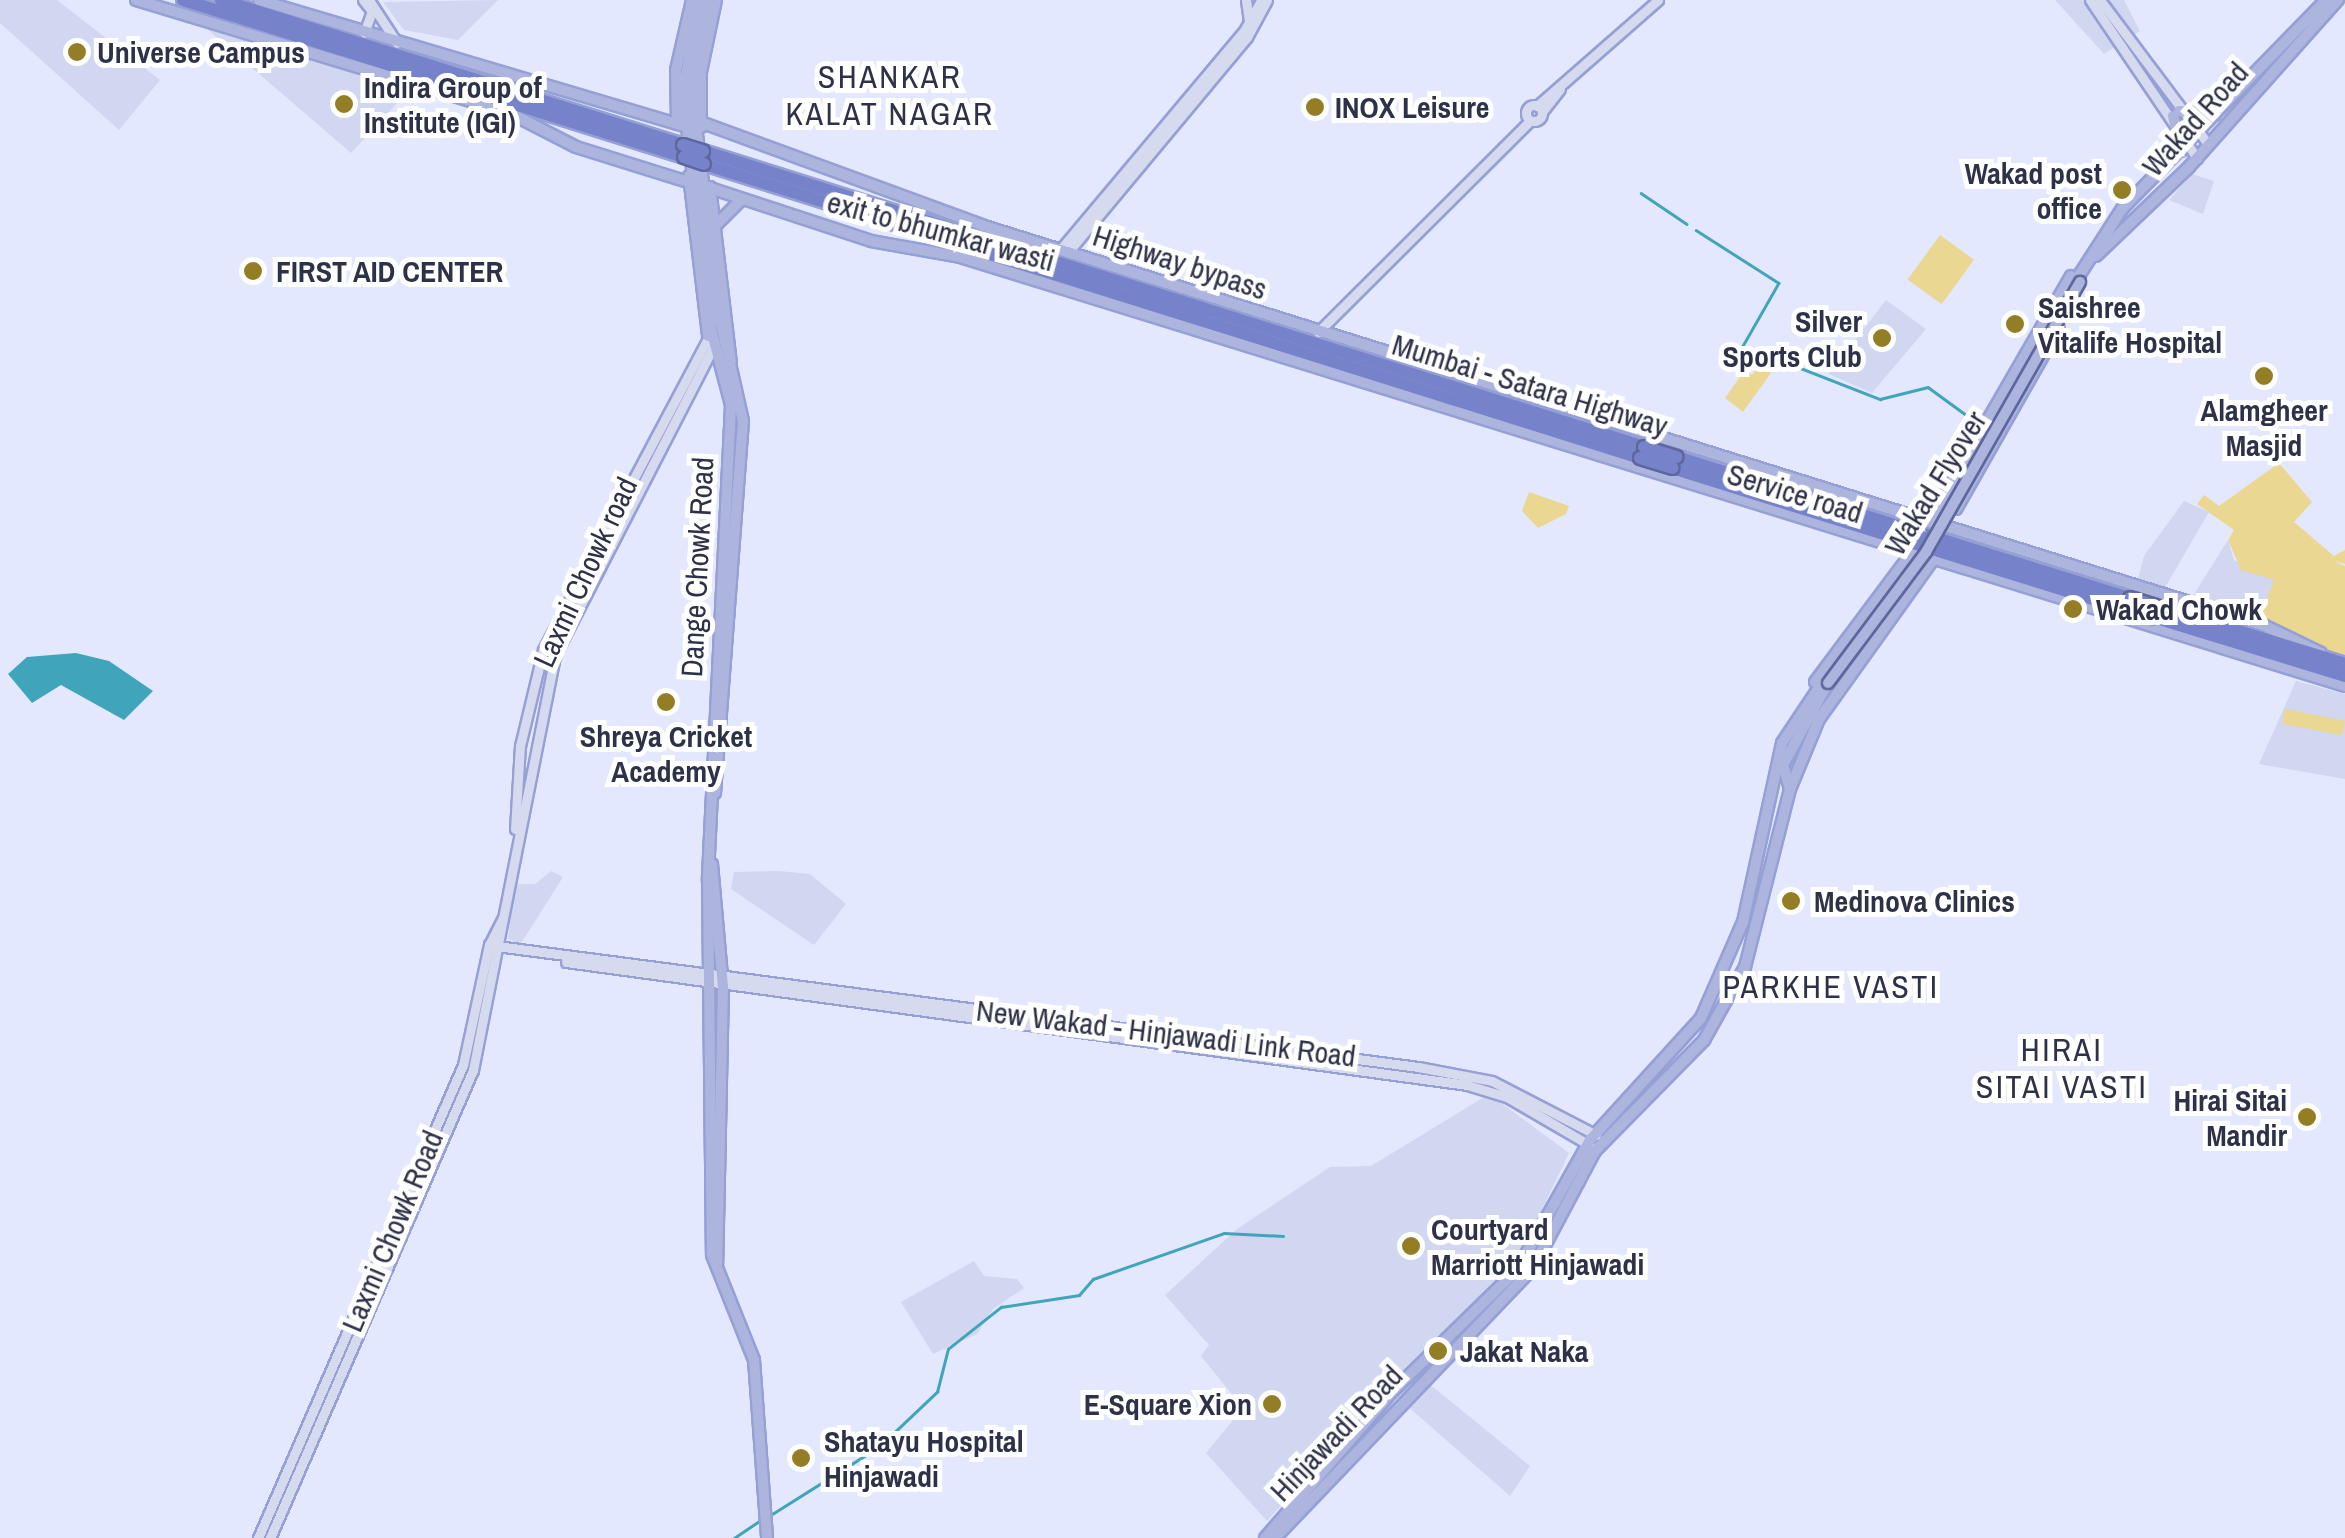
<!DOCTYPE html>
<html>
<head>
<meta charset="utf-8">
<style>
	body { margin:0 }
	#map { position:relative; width:2345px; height:1538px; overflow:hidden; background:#e3e8ff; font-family:"Archivo Narrow",sans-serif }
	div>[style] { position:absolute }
	.built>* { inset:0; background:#d1d7f0 }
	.green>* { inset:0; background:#e9d792; transform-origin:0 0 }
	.water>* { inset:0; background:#40a5bb }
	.stream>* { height:2.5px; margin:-1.25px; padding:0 1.25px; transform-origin:1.25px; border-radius:1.25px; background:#40a5bb }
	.roads { filter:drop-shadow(2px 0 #95a0d5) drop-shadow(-2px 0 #95a0d5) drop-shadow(0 2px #95a0d5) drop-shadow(0 -2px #95a0d5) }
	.secondary>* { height:9px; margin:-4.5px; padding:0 4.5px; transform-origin:4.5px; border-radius:4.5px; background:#d6daef }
	.secondary>.ring { margin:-4.5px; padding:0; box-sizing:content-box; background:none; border:9px solid #d6daef; border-radius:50% }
	.primary>* { height:10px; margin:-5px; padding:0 5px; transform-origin:5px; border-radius:5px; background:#adb5df }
	.highway>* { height:12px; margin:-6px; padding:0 6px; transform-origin:6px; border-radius:6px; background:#7683ca }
	.bridges { filter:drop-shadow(2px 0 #5d679c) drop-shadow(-2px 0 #5d679c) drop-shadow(0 2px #5d679c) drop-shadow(0 -2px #5d679c) }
	.primary-bridge>* { height:10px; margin:-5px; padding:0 5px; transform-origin:5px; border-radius:5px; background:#adb5df }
	.highway-bridge>* { height:12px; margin:-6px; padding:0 6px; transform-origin:6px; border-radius:6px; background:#7683ca }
	.dots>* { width:28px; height:28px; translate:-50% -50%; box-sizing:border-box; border:5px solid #fff; border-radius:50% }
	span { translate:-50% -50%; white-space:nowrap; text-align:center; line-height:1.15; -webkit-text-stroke:10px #fff; paint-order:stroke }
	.poi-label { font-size:30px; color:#2e3248; font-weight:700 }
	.left { translate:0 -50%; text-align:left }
	.right { translate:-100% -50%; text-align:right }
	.street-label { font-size:30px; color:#2e3248 }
	.neighbourhood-label { font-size:32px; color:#2e3248; letter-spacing:2.5px }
</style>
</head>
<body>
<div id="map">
	<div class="built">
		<i style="clip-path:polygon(0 0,57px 0,160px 80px,119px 130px,0 23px)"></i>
		<i style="clip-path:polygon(498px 0,458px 40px,404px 30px,383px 2px)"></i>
		<i style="clip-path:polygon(2055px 0,2124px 0,2140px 31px,2104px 54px)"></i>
		<i style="clip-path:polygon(199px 22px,381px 79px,412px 87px,351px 153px)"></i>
		<i style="clip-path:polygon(2192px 174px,2214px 181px,2203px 214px,2169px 200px)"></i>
		<i style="clip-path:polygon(1886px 300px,1926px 329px,1872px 393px,1829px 374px)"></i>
		<i style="clip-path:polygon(2184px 501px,2209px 512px,2163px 591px,2137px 582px,2144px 556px)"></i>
		<i style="clip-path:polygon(2228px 540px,2234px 560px,2275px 579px,2258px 620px,2191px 599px)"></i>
		<i style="clip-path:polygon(2296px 681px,2345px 694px,2345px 779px,2259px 764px)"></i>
		<i style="clip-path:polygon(551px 871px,563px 877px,520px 945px,508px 939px,514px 884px,535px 884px)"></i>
		<i style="clip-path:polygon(779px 871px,810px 874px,846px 904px,814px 945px,731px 889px,734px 872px)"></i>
		<i style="clip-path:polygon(1489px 1094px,1569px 1153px,1516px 1263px,1384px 1388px,1267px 1521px,1206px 1453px,1243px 1408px,1201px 1356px,1209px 1345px,1165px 1295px,1237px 1229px,1330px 1167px,1371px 1166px)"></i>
		<i style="clip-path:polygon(974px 1261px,984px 1276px,1017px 1279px,1024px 1288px,993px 1309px,977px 1334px,933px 1354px,901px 1302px)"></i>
		<i style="clip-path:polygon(1427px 1382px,1530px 1466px,1510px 1496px,1405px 1404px)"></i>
	</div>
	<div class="green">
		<i style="left:1940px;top:235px;width:42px;height:55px;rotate:36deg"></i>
		<i style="clip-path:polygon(1760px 365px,1771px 373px,1743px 412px,1725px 398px,1745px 370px,1752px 375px)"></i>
		<i style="clip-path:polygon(2279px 463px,2312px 502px,2294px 522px,2334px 556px,2345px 550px,2345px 564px,2334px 561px,2345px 566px,2345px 657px,2258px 620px,2274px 580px,2241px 570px,2228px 540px,2234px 530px,2197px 504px,2204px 495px,2219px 506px)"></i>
		<i style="clip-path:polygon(1529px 492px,1569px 506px,1566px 514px,1538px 528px,1522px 511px)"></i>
		<i style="left:2285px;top:709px;width:61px;height:15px;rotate:11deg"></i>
	</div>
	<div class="water">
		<i style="clip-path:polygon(76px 653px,109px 661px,153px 691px,124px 720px,61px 685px,32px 703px,8px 674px,27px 657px)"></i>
	</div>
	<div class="stream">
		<i style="left:1641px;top:193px;width:55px;rotate:34deg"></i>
		<i style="left:1696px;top:230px;width:98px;rotate:32.6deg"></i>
		<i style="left:1779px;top:283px;width:73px;rotate:119.7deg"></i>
		<i style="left:1749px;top:348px;width:141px;rotate:21.3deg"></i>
		<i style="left:1880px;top:399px;width:49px;rotate:-14deg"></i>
		<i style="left:1928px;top:387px;width:64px;rotate:36.2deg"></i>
		<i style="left:769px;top:1516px;width:131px;rotate:-32.2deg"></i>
		<i style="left:880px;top:1446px;width:79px;rotate:-43.5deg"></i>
		<i style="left:937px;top:1392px;width:44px;rotate:-75.7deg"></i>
		<i style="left:948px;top:1349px;width:68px;rotate:-38.4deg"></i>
		<i style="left:1001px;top:1307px;width:79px;rotate:-8.7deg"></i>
		<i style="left:1079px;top:1295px;width:21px;rotate:-49deg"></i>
		<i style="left:1093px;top:1279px;width:139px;rotate:-19.3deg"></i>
		<i style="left:1224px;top:1233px;width:59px;rotate:2.9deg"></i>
		<i style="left:734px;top:1538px;width:34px;rotate:-34deg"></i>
	</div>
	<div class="roads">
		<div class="secondary">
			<i style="left:363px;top:0;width:14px;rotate:51deg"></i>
			<i style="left:372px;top:11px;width:23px;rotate:110deg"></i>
			<i style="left:369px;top:0;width:51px;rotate:56.9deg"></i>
			<i style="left:1246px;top:0;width:21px;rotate:82deg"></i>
			<i style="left:2090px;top:0;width:191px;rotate:55.9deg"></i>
			<i style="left:2100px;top:0;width:180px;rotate:53.1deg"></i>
			<i class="ring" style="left:1526px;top:105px;width:7px;height:7px"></i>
			<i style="left:1537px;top:106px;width:161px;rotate:-41.2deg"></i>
			<i style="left:1542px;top:112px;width:29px;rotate:-52deg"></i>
			<i style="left:1060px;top:250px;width:286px;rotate:-50deg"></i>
			<i style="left:1244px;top:31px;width:35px;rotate:-61deg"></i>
			<i style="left:1068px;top:252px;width:280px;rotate:-50.2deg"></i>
			<i style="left:1247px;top:37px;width:42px;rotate:-61.6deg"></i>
			<i style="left:1318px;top:332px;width:299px;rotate:-44.9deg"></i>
			<i style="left:515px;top:829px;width:83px;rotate:-86.6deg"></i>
			<i style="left:520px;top:746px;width:99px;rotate:-76.5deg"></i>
			<i style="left:543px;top:650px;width:359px;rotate:-62.1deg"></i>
			<i style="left:489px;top:945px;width:937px;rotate:7.48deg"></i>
			<i style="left:1418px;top:1067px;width:75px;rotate:10.7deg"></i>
			<i style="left:1492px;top:1081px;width:117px;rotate:27.4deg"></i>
			<i style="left:566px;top:962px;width:909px;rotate:7.77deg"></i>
			<i style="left:1467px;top:1085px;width:42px;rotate:16.7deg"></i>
			<i style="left:1507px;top:1097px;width:95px;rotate:30.3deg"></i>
			<i style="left:258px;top:1538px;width:516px;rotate:-66.57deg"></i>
			<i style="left:463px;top:1065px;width:123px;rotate:-77.8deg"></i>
			<i style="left:489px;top:945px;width:30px;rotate:-63deg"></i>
			<i style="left:270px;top:1538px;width:510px;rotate:-66.55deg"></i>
			<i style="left:473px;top:1070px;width:423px;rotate:-78.8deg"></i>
			<i style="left:555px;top:655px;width:348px;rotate:-62.8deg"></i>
		</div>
		<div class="primary">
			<i style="left:136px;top:0;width:388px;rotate:16.8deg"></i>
			<i style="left:508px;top:112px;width:76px;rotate:27.2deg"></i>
			<i style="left:576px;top:147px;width:114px;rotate:17.3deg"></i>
			<i style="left:259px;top:0;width:446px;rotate:16.5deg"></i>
			<i style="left:699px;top:0;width:95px;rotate:99.7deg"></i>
			<i style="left:683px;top:94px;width:241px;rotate:83.1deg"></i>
			<i style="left:712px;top:333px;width:74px;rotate:75.2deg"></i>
			<i style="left:731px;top:405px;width:476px;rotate:92.8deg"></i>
			<i style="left:708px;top:880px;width:375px;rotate:89.4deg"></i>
			<i style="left:712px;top:1255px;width:113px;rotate:68.2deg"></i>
			<i style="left:754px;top:1360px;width:178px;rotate:85.8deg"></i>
			<i style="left:707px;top:0;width:95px;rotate:99.1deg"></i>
			<i style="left:692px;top:94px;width:227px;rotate:82.9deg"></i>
			<i style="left:720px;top:319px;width:105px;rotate:77.3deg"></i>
			<i style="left:743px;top:421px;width:373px;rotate:94.3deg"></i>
			<i style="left:2179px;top:111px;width:36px;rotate:6deg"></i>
			<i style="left:2173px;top:116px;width:36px;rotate:77deg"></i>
			<i style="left:677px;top:121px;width:51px;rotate:-91.1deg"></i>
			<i style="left:676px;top:70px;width:72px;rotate:-77.1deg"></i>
			<i style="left:703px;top:123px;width:299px;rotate:20.1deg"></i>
			<i style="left:984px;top:226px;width:1340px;rotate:17.33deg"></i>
			<i style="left:2263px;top:625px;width:64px;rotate:25.8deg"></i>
			<i style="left:701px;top:127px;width:55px;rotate:-90deg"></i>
			<i style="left:701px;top:72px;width:74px;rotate:-78.2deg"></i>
			<i style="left:689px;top:176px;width:161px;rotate:83.2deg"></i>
			<i style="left:710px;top:187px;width:176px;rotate:83.2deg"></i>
			<i style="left:713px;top:189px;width:166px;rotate:18.2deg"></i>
			<i style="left:871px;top:241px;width:90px;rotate:10.2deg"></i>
			<i style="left:960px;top:257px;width:1450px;rotate:17.21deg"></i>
			<i style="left:716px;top:225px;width:35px;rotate:-45deg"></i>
			<i style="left:2096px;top:256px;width:129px;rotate:-43.7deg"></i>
			<i style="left:2189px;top:167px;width:224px;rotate:-48.3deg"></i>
			<i style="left:2071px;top:288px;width:94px;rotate:-57.2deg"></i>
			<i style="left:2122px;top:209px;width:292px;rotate:-45.7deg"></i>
			<i style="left:1956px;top:509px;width:208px;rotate:-60.4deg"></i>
			<i style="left:1929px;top:522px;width:284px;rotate:-60deg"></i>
			<i style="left:1815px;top:682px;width:159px;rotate:-53.2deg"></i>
			<i style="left:1790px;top:789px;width:25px;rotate:-106deg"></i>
			<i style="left:1783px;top:765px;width:88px;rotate:-61.4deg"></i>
			<i style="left:712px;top:864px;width:123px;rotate:84.9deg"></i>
			<i style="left:723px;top:987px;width:277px;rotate:91.2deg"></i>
			<i style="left:1265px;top:1538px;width:195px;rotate:-49deg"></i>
			<i style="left:1393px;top:1391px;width:173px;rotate:-44.3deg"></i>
			<i style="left:1517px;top:1270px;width:149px;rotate:-60.7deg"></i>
			<i style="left:1590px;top:1140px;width:165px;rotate:-47.7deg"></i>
			<i style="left:1701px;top:1018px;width:105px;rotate:-66.4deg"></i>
			<i style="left:1743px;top:922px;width:183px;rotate:-77.7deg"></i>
			<i style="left:1782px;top:743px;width:76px;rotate:-56.3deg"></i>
			<i style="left:1275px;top:1538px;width:373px;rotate:-46.3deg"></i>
			<i style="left:1533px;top:1268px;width:132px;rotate:-62.1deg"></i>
			<i style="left:1595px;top:1151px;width:156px;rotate:-45.5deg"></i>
			<i style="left:1704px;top:1040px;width:84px;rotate:-60.7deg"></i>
			<i style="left:1745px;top:967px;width:184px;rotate:-75.8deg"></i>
			<i style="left:1790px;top:789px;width:76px;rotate:-67.5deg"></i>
			<i style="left:1819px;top:719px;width:194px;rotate:-54.4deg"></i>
		</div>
		<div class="highway">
			<i style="left:183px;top:0;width:525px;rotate:17.4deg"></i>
			<i style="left:221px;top:0;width:484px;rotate:17.4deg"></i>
			<i style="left:703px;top:151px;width:986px;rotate:17.46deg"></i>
			<i style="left:704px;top:164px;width:981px;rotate:17.44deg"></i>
			<i style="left:1676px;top:457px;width:475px;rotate:17.3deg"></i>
			<i style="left:1672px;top:468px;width:475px;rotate:17.3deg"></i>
			<i style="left:2157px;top:606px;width:197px;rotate:17.1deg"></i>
			<i style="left:2153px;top:617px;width:201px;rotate:17.1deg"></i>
		</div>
	</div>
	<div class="bridges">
		<div class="primary-bridge">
			<i style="left:1828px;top:683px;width:164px;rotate:-53.2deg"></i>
			<i style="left:1926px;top:552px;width:311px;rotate:-60.3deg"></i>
		</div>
		<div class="highway-bridge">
			<i style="left:683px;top:145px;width:21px;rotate:17deg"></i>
			<i style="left:684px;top:157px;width:21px;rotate:19deg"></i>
			<i style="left:1644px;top:447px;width:34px;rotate:17deg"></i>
			<i style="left:1640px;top:458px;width:34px;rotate:17deg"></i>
			<i style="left:2130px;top:598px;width:28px;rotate:17deg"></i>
			<i style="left:2126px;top:609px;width:28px;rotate:17deg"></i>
		</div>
	</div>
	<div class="dots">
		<i style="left:77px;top:52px;background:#937e25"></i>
		<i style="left:344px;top:104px;background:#937e25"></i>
		<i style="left:1315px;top:107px;background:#937e25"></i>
		<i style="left:2122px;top:190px;background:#937e25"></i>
		<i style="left:253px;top:271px;background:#937e25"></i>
		<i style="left:2015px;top:324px;background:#937e25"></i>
		<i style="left:1882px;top:338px;background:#937e25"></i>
		<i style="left:2264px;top:376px;background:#937e25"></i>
		<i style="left:2073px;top:609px;background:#937e25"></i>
		<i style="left:666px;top:702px;background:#937e25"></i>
		<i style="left:1791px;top:901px;background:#937e25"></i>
		<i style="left:2307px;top:1117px;background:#937e25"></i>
		<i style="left:1411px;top:1246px;background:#937e25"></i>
		<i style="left:1438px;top:1351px;background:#937e25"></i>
		<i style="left:1272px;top:1404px;background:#937e25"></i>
		<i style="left:801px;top:1458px;background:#937e25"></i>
	</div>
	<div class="poi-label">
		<span class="left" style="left:97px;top:52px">Universe Campus</span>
		<span class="left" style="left:364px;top:104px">Indira Group of<br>Institute (IGI)</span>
		<span class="left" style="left:1335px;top:107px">INOX Leisure</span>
		<span class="right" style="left:2102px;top:190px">Wakad post<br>office</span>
		<span class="left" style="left:276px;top:271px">FIRST AID CENTER</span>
		<span class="left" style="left:2038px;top:324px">Saishree<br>Vitalife Hospital</span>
		<span class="right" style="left:1862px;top:338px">Silver<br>Sports Club</span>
		<span style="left:2264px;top:427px">Alamgheer<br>Masjid</span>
		<span class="left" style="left:2096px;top:609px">Wakad Chowk</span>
		<span style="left:666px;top:753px">Shreya Cricket<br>Academy</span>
		<span class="left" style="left:1814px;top:901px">Medinova Clinics</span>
		<span class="right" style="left:2287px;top:1117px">Hirai Sitai<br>Mandir</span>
		<span class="left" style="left:1431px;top:1246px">Courtyard<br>Marriott Hinjawadi</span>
		<span class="left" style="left:1460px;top:1351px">Jakat Naka</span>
		<span class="right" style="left:1252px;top:1404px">E-Square Xion</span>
		<span class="left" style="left:824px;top:1458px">Shatayu Hospital<br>Hinjawadi</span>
	</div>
	<div class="street-label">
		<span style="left:2195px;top:119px;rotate:-48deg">Wakad Road</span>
		<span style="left:941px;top:231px;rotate:15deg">exit to bhumkar wasti</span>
		<span style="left:1180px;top:262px;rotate:18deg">Highway bypass</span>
		<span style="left:1530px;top:385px;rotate:17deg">Mumbai - Satara Highway</span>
		<span style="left:1935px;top:483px;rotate:-58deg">Wakad Flyover</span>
		<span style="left:1795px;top:493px;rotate:17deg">Service road</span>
		<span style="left:697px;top:567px;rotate:-87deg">Dange Chowk Road</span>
		<span style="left:585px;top:572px;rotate:-65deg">Laxmi Chowk road</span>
		<span style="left:1166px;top:1033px;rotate:7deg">New Wakad - Hinjawadi Link Road</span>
		<span style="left:392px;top:1231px;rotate:-67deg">Laxmi Chowk Road</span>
		<span style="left:1336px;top:1433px;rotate:-46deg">Hinjawadi Road</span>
	</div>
	<div class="neighbourhood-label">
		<span style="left:890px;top:96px">SHANKAR<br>KALAT NAGAR</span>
		<span style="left:1831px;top:987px">PARKHE VASTI</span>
		<span style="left:2062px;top:1069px">HIRAI<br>SITAI VASTI</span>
	</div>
</div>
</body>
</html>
